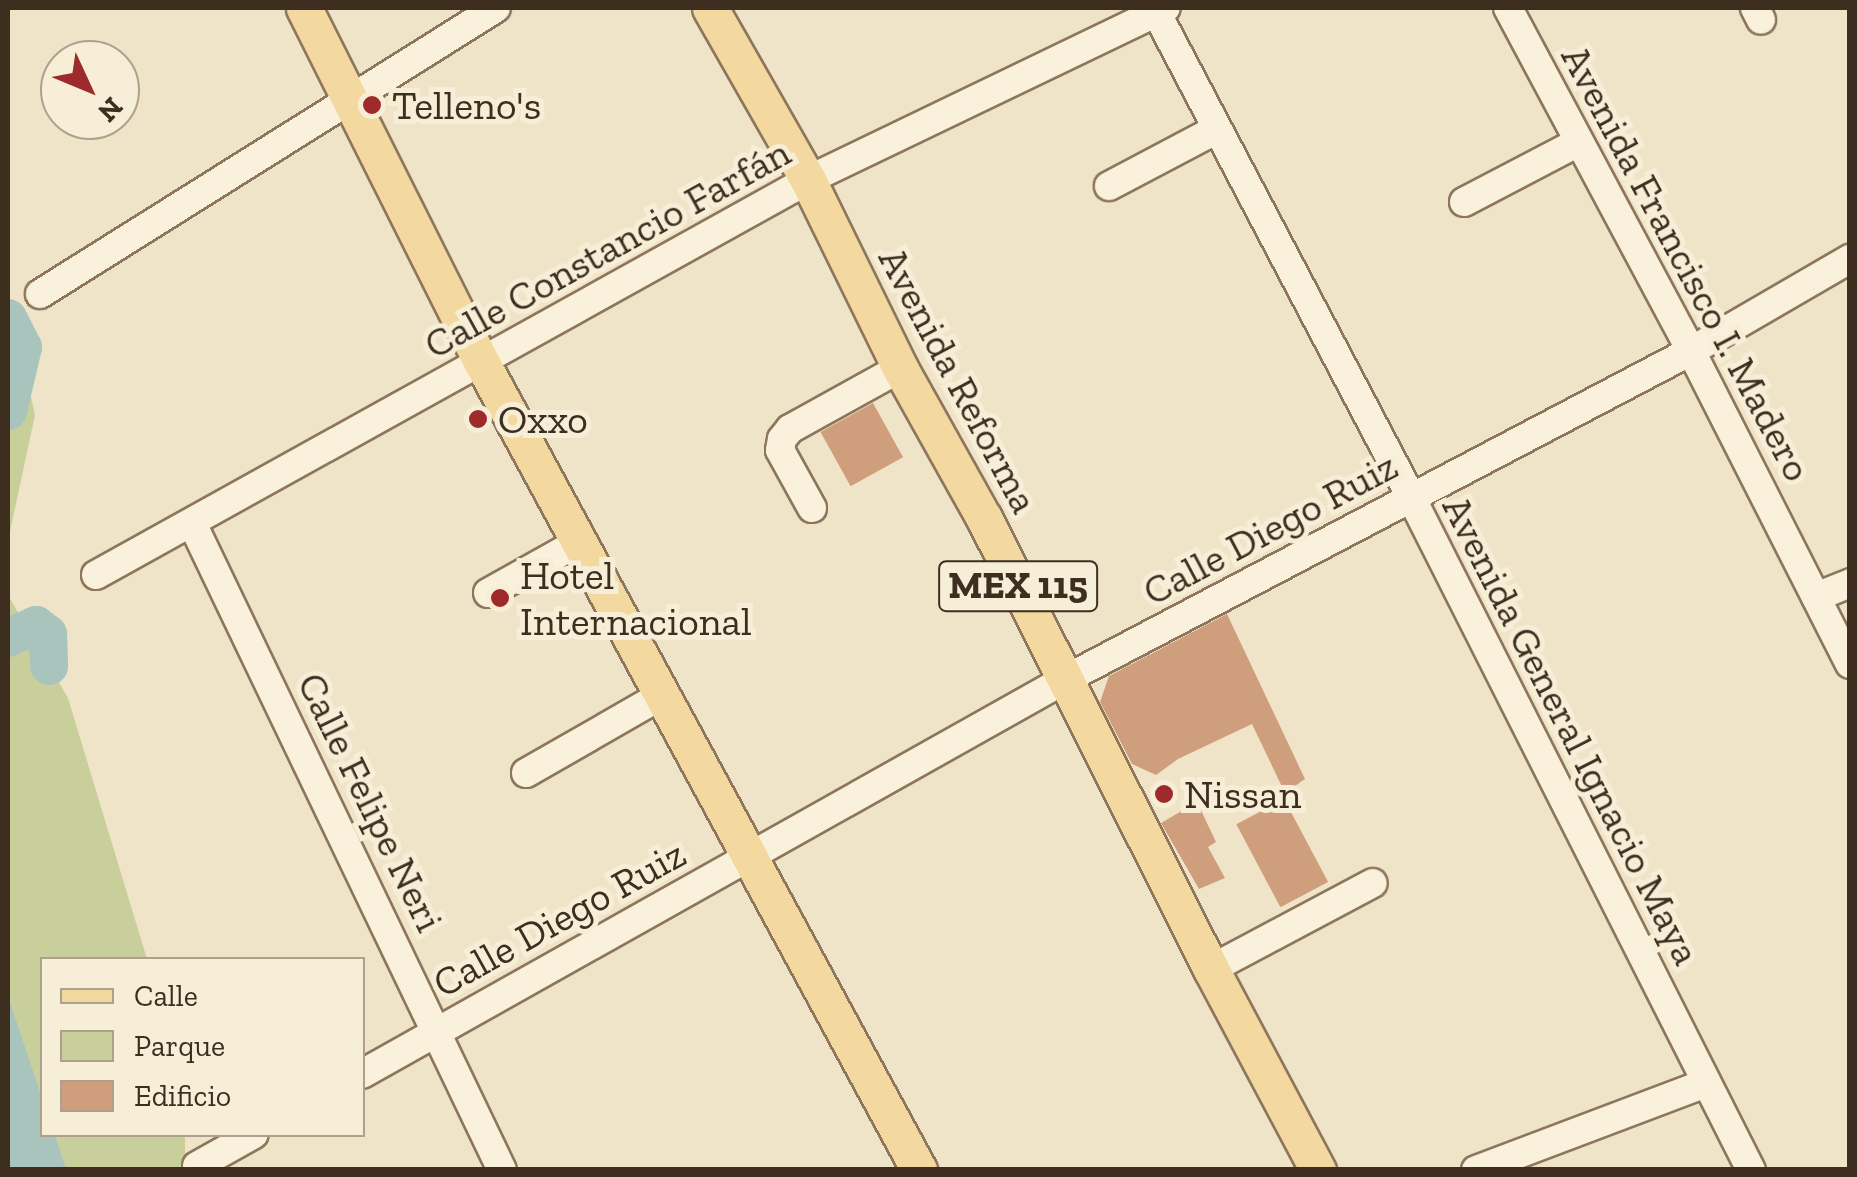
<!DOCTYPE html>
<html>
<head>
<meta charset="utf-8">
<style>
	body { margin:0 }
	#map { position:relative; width:1857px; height:1177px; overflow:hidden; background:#f0e4c8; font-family:"Zilla Slab",serif }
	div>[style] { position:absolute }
	.green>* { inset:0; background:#c9cf9b }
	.water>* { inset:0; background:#a9c4bc }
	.river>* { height:38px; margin:-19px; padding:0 19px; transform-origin:19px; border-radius:19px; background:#a9c4bc }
	.building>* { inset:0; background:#cf9f7d; transform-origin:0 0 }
	.roads { filter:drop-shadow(2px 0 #8d765c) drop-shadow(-2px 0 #8d765c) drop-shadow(0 2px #8d765c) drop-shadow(0 -2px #8d765c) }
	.minor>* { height:28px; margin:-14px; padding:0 14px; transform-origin:14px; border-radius:14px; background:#faf1dc }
	.major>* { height:35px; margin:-17.5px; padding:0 17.5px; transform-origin:17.5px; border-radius:17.5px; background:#f3d9a0 }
	.dots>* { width:28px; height:28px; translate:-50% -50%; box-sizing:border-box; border:5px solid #f7eed8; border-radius:50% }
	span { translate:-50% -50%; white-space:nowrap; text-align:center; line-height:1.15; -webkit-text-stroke:10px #f7eed8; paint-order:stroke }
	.shield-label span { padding:2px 8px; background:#f7eed8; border:2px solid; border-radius:8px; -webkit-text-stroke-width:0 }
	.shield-label { font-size:38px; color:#3d2e20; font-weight:700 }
	.poi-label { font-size:40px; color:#3d2e20 }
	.left { translate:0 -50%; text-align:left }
	.street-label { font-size:40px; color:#3d2e20 }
	.frame { position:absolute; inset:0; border:10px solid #3d2e20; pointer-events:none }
	.legend { position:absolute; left:40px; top:957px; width:325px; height:180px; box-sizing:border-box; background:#f7eed8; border:2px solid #ada18e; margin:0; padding:12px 18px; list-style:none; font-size:30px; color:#3d2e20 }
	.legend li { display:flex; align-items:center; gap:20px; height:50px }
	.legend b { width:50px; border:2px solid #ada18e }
	.north { position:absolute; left:40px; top:40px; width:100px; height:100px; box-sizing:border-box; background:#f7eed8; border:2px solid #ada18e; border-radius:50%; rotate:134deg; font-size:28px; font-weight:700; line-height:40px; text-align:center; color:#3d2e20 }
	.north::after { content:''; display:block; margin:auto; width:35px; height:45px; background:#9e2a2b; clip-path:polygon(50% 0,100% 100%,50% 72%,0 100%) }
</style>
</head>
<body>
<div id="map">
	<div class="green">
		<i style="clip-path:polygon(8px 293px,35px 415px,8px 541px)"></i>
		<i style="clip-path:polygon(8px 595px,68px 698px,147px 959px,42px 960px,42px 1134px,185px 1135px,185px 1169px,8px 1169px)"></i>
	</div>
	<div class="water">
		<i style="clip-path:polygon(8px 996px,42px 1098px,42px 1134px,55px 1135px,66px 1169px,24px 1169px,8px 1107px)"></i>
	</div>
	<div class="river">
		<i style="left:8px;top:318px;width:33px;rotate:63deg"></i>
		<i style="left:23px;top:347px;width:66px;rotate:103.2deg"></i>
		<i style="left:8px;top:638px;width:31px;rotate:-25deg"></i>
		<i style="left:36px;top:625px;width:15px;rotate:37deg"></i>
		<i style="left:48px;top:634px;width:32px;rotate:88deg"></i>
		<i style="left:8px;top:1129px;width:44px;rotate:68.7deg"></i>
	</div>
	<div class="building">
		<i style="left:873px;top:403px;width:62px;height:60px;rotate:61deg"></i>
		<i style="clip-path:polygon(1227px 614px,1305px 779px,1285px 793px,1252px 724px,1178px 759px,1156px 775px,1132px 764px,1100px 702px,1109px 676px)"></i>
		<i style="left:1284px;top:799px;width:94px;height:54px;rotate:62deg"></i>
		<i style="clip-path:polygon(1197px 802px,1216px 842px,1208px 847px,1225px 878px,1199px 889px,1161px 823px)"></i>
	</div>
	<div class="roads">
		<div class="minor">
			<i style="left:1154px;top:8px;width:555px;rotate:62.28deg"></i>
			<i style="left:1412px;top:499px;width:752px;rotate:63.2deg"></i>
			<i style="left:1508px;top:8px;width:389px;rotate:61.9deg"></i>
			<i style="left:1691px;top:351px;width:351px;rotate:63.1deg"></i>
			<i style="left:1755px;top:8px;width:13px;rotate:63deg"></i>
			<i style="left:1109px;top:186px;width:120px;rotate:-27.8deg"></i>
			<i style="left:1464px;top:202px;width:127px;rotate:-27.6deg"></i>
			<i style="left:40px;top:294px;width:538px;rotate:-32.1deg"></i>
			<i style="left:812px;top:508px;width:66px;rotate:-118.9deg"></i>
			<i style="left:780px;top:450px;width:11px;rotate:-80deg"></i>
			<i style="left:782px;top:439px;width:13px;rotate:-51deg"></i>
			<i style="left:790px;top:429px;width:126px;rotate:-29deg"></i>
			<i style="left:192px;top:523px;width:717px;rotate:64.4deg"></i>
			<i style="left:96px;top:575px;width:814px;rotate:-29.02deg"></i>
			<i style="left:808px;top:180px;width:397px;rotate:-25.7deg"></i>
			<i style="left:488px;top:593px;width:104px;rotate:-29.3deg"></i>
			<i style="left:1816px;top:597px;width:37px;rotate:-22deg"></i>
			<i style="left:526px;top:773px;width:157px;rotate:-29.8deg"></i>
			<i style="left:1211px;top:969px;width:183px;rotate:-28deg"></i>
			<i style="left:362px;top:1074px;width:807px;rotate:-29.3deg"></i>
			<i style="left:1066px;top:679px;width:706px;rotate:-27.69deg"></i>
			<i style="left:1691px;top:351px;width:184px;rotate:-30.1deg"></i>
			<i style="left:197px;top:1166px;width:65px;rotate:-29.3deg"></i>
			<i style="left:1476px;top:1170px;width:244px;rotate:-20.7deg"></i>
		</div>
		<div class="major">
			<i style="left:304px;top:8px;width:397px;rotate:63.4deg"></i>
			<i style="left:482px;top:363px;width:918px;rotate:61.56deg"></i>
			<i style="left:710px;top:8px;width:198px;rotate:60.3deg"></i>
			<i style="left:808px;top:180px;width:209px;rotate:63.9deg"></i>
			<i style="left:900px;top:368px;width:172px;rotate:60.8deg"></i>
			<i style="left:984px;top:518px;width:505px;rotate:63.28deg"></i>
			<i style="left:1211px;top:969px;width:228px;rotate:62deg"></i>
		</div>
	</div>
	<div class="dots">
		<i style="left:372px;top:105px;background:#9e2a2b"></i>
		<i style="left:478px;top:419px;background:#9e2a2b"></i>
		<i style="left:500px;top:598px;background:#9e2a2b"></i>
		<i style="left:1164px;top:794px;background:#9e2a2b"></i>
	</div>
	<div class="shield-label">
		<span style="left:1018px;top:586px">MEX 115</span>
	</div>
	<div class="poi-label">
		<span class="left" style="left:392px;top:105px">Telleno's</span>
		<span class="left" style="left:498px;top:419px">Oxxo</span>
		<span class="left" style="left:520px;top:598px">Hotel<br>Internacional</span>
		<span class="left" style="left:1184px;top:794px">Nissan</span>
	</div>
	<div class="street-label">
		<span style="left:607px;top:248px;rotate:-29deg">Calle Constancio Farfán</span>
		<span style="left:1687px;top:263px;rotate:62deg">Avenida Francisco I. Madero</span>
		<span style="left:959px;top:380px;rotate:62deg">Avenida Reforma</span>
		<span style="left:1270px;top:528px;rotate:-28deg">Calle Diego Ruiz</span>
		<span style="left:1572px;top:730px;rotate:63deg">Avenida General Ignacio Maya</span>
		<span style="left:371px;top:802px;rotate:64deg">Calle Felipe Neri</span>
		<span style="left:559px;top:918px;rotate:-29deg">Calle Diego Ruiz</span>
	</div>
	<div class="frame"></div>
	<ul class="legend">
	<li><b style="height:12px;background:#f3d9a0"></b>Calle</li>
	<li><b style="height:28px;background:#c9cf9b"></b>Parque</li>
	<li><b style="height:28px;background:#cf9f7d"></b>Edificio</li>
	</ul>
	<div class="north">N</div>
</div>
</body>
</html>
